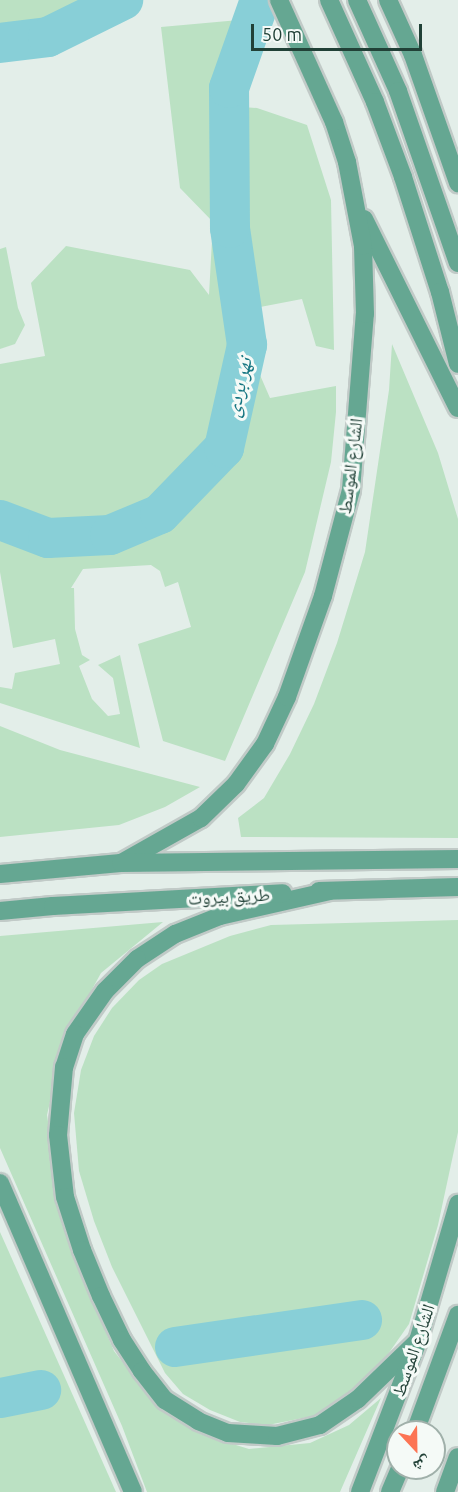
<!DOCTYPE html>
<html>
<head>
<meta charset="utf-8">
<style>
	body { margin:0 }
	#map { position:relative; width:458px; height:1492px; overflow:hidden; background:#e3eee9; font-family:Ubuntu,"Noto Naskh Arabic",sans-serif }
	div>[style] { position:absolute }
	.green>* { inset:0; background:#bbe1c3 }
	.river>* { height:40px; margin:-20px; padding:0 20px; transform-origin:20px; border-radius:20px; background:#88cfd7 }
	.roads { filter:drop-shadow(2px 0 #c1cac7) drop-shadow(-2px 0 #c1cac7) drop-shadow(0 2px #c1cac7) drop-shadow(0 -2px #c1cac7) }
	.major>* { height:18px; margin:-9px; padding:0 9px; transform-origin:9px; border-radius:9px; background:#65a792 }
	span { translate:-50% -50%; white-space:nowrap; text-align:center; line-height:1.15; -webkit-text-stroke:6px #f5faf7; paint-order:stroke }
	.street-label { font-size:18px; color:#214137 }
	.water-label { font-size:20px; color:#167682; font-style:italic }
	.north { position:absolute; left:386px; top:1420px; width:60px; height:60px; box-sizing:border-box; background:#f5faf7; border:2px solid #a0b0aa; border-radius:50%; rotate:158deg; font-size:16px; font-weight:700; line-height:24px; text-align:center; color:#214137 }
	.north::after { content:''; display:block; margin:auto; width:21px; height:27px; background:#fc7454; clip-path:polygon(50% 0,100% 100%,50% 72%,0 100%) }
	.scale { position:absolute; left:251px; top:24px; width:171px; height:27px; box-sizing:border-box; border:3px solid #214137; border-top:0; padding-left:8px; font-size:18px; line-height:21px; white-space:nowrap; color:#214137; -webkit-text-stroke:4px #f5faf7; paint-order:stroke }
</style>
</head>
<body>
<div id="map">
	<div class="green">
		<i style="clip-path:polygon(0 0,117px 0,44px 34px,0 39px)"></i>
		<i style="clip-path:polygon(239px 20px,219px 84px,222px 233px,228px 279px,228px 320px,247px 345px,270px 398px,336px 386px,336px 412px,331px 462px,305px 572px,225px 761px,163px 741px,138px 644px,191px 627px,178px 582px,165px 587px,160px 571px,151px 565px,83px 569px,71px 588px,74px 588px,75px 629px,82px 655px,90px 660px,79px 666px,92px 699px,108px 716px,120px 714px,113px 678px,98px 665px,120px 655px,140px 748px,0 703px,0 687px,12px 689px,15px 673px,60px 664px,55px 639px,13px 648px,0 572px,0 364px,45px 356px,31px 283px,66px 246px,190px 270px,209px 295px,213px 222px,180px 188px,161px 27px)"></i>
		<i style="clip-path:polygon(242px 107px,257px 108px,307px 125px,331px 200px,334px 350px,316px 346px,302px 299px,255px 308px)"></i>
		<i style="clip-path:polygon(6px 247px,18px 308px,25px 325px,15px 344px,0 349px,0 249px)"></i>
		<i style="clip-path:polygon(392px 344px,438px 453px,458px 519px,458px 838px,241px 837px,238px 818px,264px 798px,290px 754px,314px 704px,337px 643px,365px 552px,389px 390px)"></i>
		<i style="clip-path:polygon(0 726px,60px 750px,200px 787px,165px 807px,119px 825px,0 837px)"></i>
		<i style="clip-path:polygon(458px 920px,458px 1132px,438px 1225px,409px 1324px,368px 1383px,348px 1399px,318px 1415px,268px 1425px,240px 1422px,210px 1410px,183px 1394px,165px 1373px,112px 1267px,94px 1221px,79px 1171px,74px 1113px,81px 1070px,94px 1036px,112px 1008px,139px 980px,162px 964px,230px 936px,271px 925px)"></i>
		<i style="clip-path:polygon(163px 922px,101px 973px,64px 1040px,47px 1115px,60px 1198px,85px 1283px,114px 1351px,153px 1401px,200px 1434px,249px 1449px,310px 1443px,349px 1425px,381px 1398px,340px 1492px,147px 1492px,122px 1426px,0 1148px,0 936px)"></i>
		<i style="clip-path:polygon(0 1232px,116px 1492px,0 1492px)"></i>
	</div>
	<div class="river">
		<i style="left:0;top:43px;width:48px;rotate:-7.1deg"></i>
		<i style="left:48px;top:37px;width:84px;rotate:-26.3deg"></i>
		<i style="left:0;top:520px;width:51px;rotate:20.6deg"></i>
		<i style="left:48px;top:538px;width:62px;rotate:-2.8deg"></i>
		<i style="left:110px;top:535px;width:54px;rotate:-22.8deg"></i>
		<i style="left:160px;top:514px;width:92px;rotate:-45.9deg"></i>
		<i style="left:224px;top:448px;width:106px;rotate:-77.4deg"></i>
		<i style="left:247px;top:345px;width:118px;rotate:-98.3deg"></i>
		<i style="left:230px;top:228px;width:140px;rotate:-90.4deg"></i>
		<i style="left:229px;top:88px;width:93px;rotate:-70.6deg"></i>
		<i style="left:175px;top:1347px;width:189px;rotate:-8.2deg"></i>
		<i style="left:0;top:1398px;width:42px;rotate:-11deg"></i>
	</div>
	<div class="roads">
		<div class="major">
			<i style="left:329px;top:0;width:112px;rotate:65.7deg"></i>
			<i style="left:375px;top:102px;width:80px;rotate:69.5deg"></i>
			<i style="left:403px;top:177px;width:121px;rotate:72.2deg"></i>
			<i style="left:440px;top:292px;width:74px;rotate:76deg"></i>
			<i style="left:357px;top:0;width:100px;rotate:65.7deg"></i>
			<i style="left:398px;top:91px;width:182px;rotate:70.8deg"></i>
			<i style="left:388px;top:0;width:60px;rotate:65.6deg"></i>
			<i style="left:413px;top:55px;width:136px;rotate:70.6deg"></i>
			<i style="left:364px;top:219px;width:211px;rotate:63.6deg"></i>
			<i style="left:121px;top:863px;width:92px;rotate:-29.4deg"></i>
			<i style="left:201px;top:818px;width:49px;rotate:-44.2deg"></i>
			<i style="left:236px;top:784px;width:49px;rotate:-54.1deg"></i>
			<i style="left:265px;top:744px;width:52px;rotate:-64.9deg"></i>
			<i style="left:287px;top:697px;width:107px;rotate:-70.4deg"></i>
			<i style="left:323px;top:596px;width:110px;rotate:-75.2deg"></i>
			<i style="left:351px;top:490px;width:177px;rotate:-85.5deg"></i>
			<i style="left:365px;top:314px;width:68px;rotate:-91.7deg"></i>
			<i style="left:363px;top:246px;width:86px;rotate:-100.8deg"></i>
			<i style="left:347px;top:162px;width:42px;rotate:-108deg"></i>
			<i style="left:334px;top:122px;width:134px;rotate:-114.3deg"></i>
			<i style="left:0;top:874px;width:121px;rotate:-5.2deg"></i>
			<i style="left:121px;top:863px;width:337px;rotate:-0.7deg"></i>
			<i style="left:319px;top:891px;width:139px;rotate:-1.6deg"></i>
			<i style="left:330px;top:891px;width:113px;rotate:167.2deg"></i>
			<i style="left:220px;top:916px;width:48px;rotate:158.2deg"></i>
			<i style="left:175px;top:934px;width:45px;rotate:146.7deg"></i>
			<i style="left:137px;top:959px;width:45px;rotate:135deg"></i>
			<i style="left:105px;top:991px;width:52px;rotate:124.9deg"></i>
			<i style="left:75px;top:1034px;width:35px;rotate:108deg"></i>
			<i style="left:64px;top:1067px;width:68px;rotate:95deg"></i>
			<i style="left:58px;top:1135px;width:62px;rotate:83.6deg"></i>
			<i style="left:65px;top:1197px;width:56px;rotate:72.2deg"></i>
			<i style="left:82px;top:1250px;width:50px;rotate:67.6deg"></i>
			<i style="left:101px;top:1296px;width:49px;rotate:64.5deg"></i>
			<i style="left:122px;top:1340px;width:37px;rotate:57deg"></i>
			<i style="left:142px;top:1371px;width:37px;rotate:52deg"></i>
			<i style="left:165px;top:1400px;width:39px;rotate:32deg"></i>
			<i style="left:198px;top:1421px;width:32px;rotate:22deg"></i>
			<i style="left:228px;top:1433px;width:49px;rotate:3.5deg"></i>
			<i style="left:277px;top:1436px;width:44px;rotate:-14.3deg"></i>
			<i style="left:320px;top:1425px;width:46px;rotate:-34.4deg"></i>
			<i style="left:358px;top:1399px;width:83px;rotate:-44deg"></i>
			<i style="left:0;top:911px;width:53px;rotate:-5.4deg"></i>
			<i style="left:53px;top:906px;width:230px;rotate:-3.2deg"></i>
			<i style="left:0;top:1183px;width:336px;rotate:66.7deg"></i>
			<i style="left:415px;top:1432px;width:125px;rotate:-69.8deg"></i>
			<i style="left:360px;top:1492px;width:162px;rotate:-69deg"></i>
			<i style="left:418px;top:1341px;width:143px;rotate:-73.7deg"></i>
			<i style="left:390px;top:1492px;width:26px;rotate:-67deg"></i>
			<i style="left:445px;top:1492px;width:37px;rotate:-70deg"></i>
		</div>
	</div>
	<div class="street-label">
		<span style="left:350px;top:466px;rotate:-83deg">الشارع الموسط</span>
		<span style="left:229px;top:896px;rotate:-3deg">طريق بيروت</span>
		<span style="left:413px;top:1350px;rotate:-71deg">الشارع الموسط</span>
	</div>
	<div class="water-label">
		<span style="left:238px;top:387px;rotate:-77deg">نهر بردى</span>
	</div>
	<div class="north">ش</div>
	<div class="scale">50 m</div>
</div>
</body>
</html>
